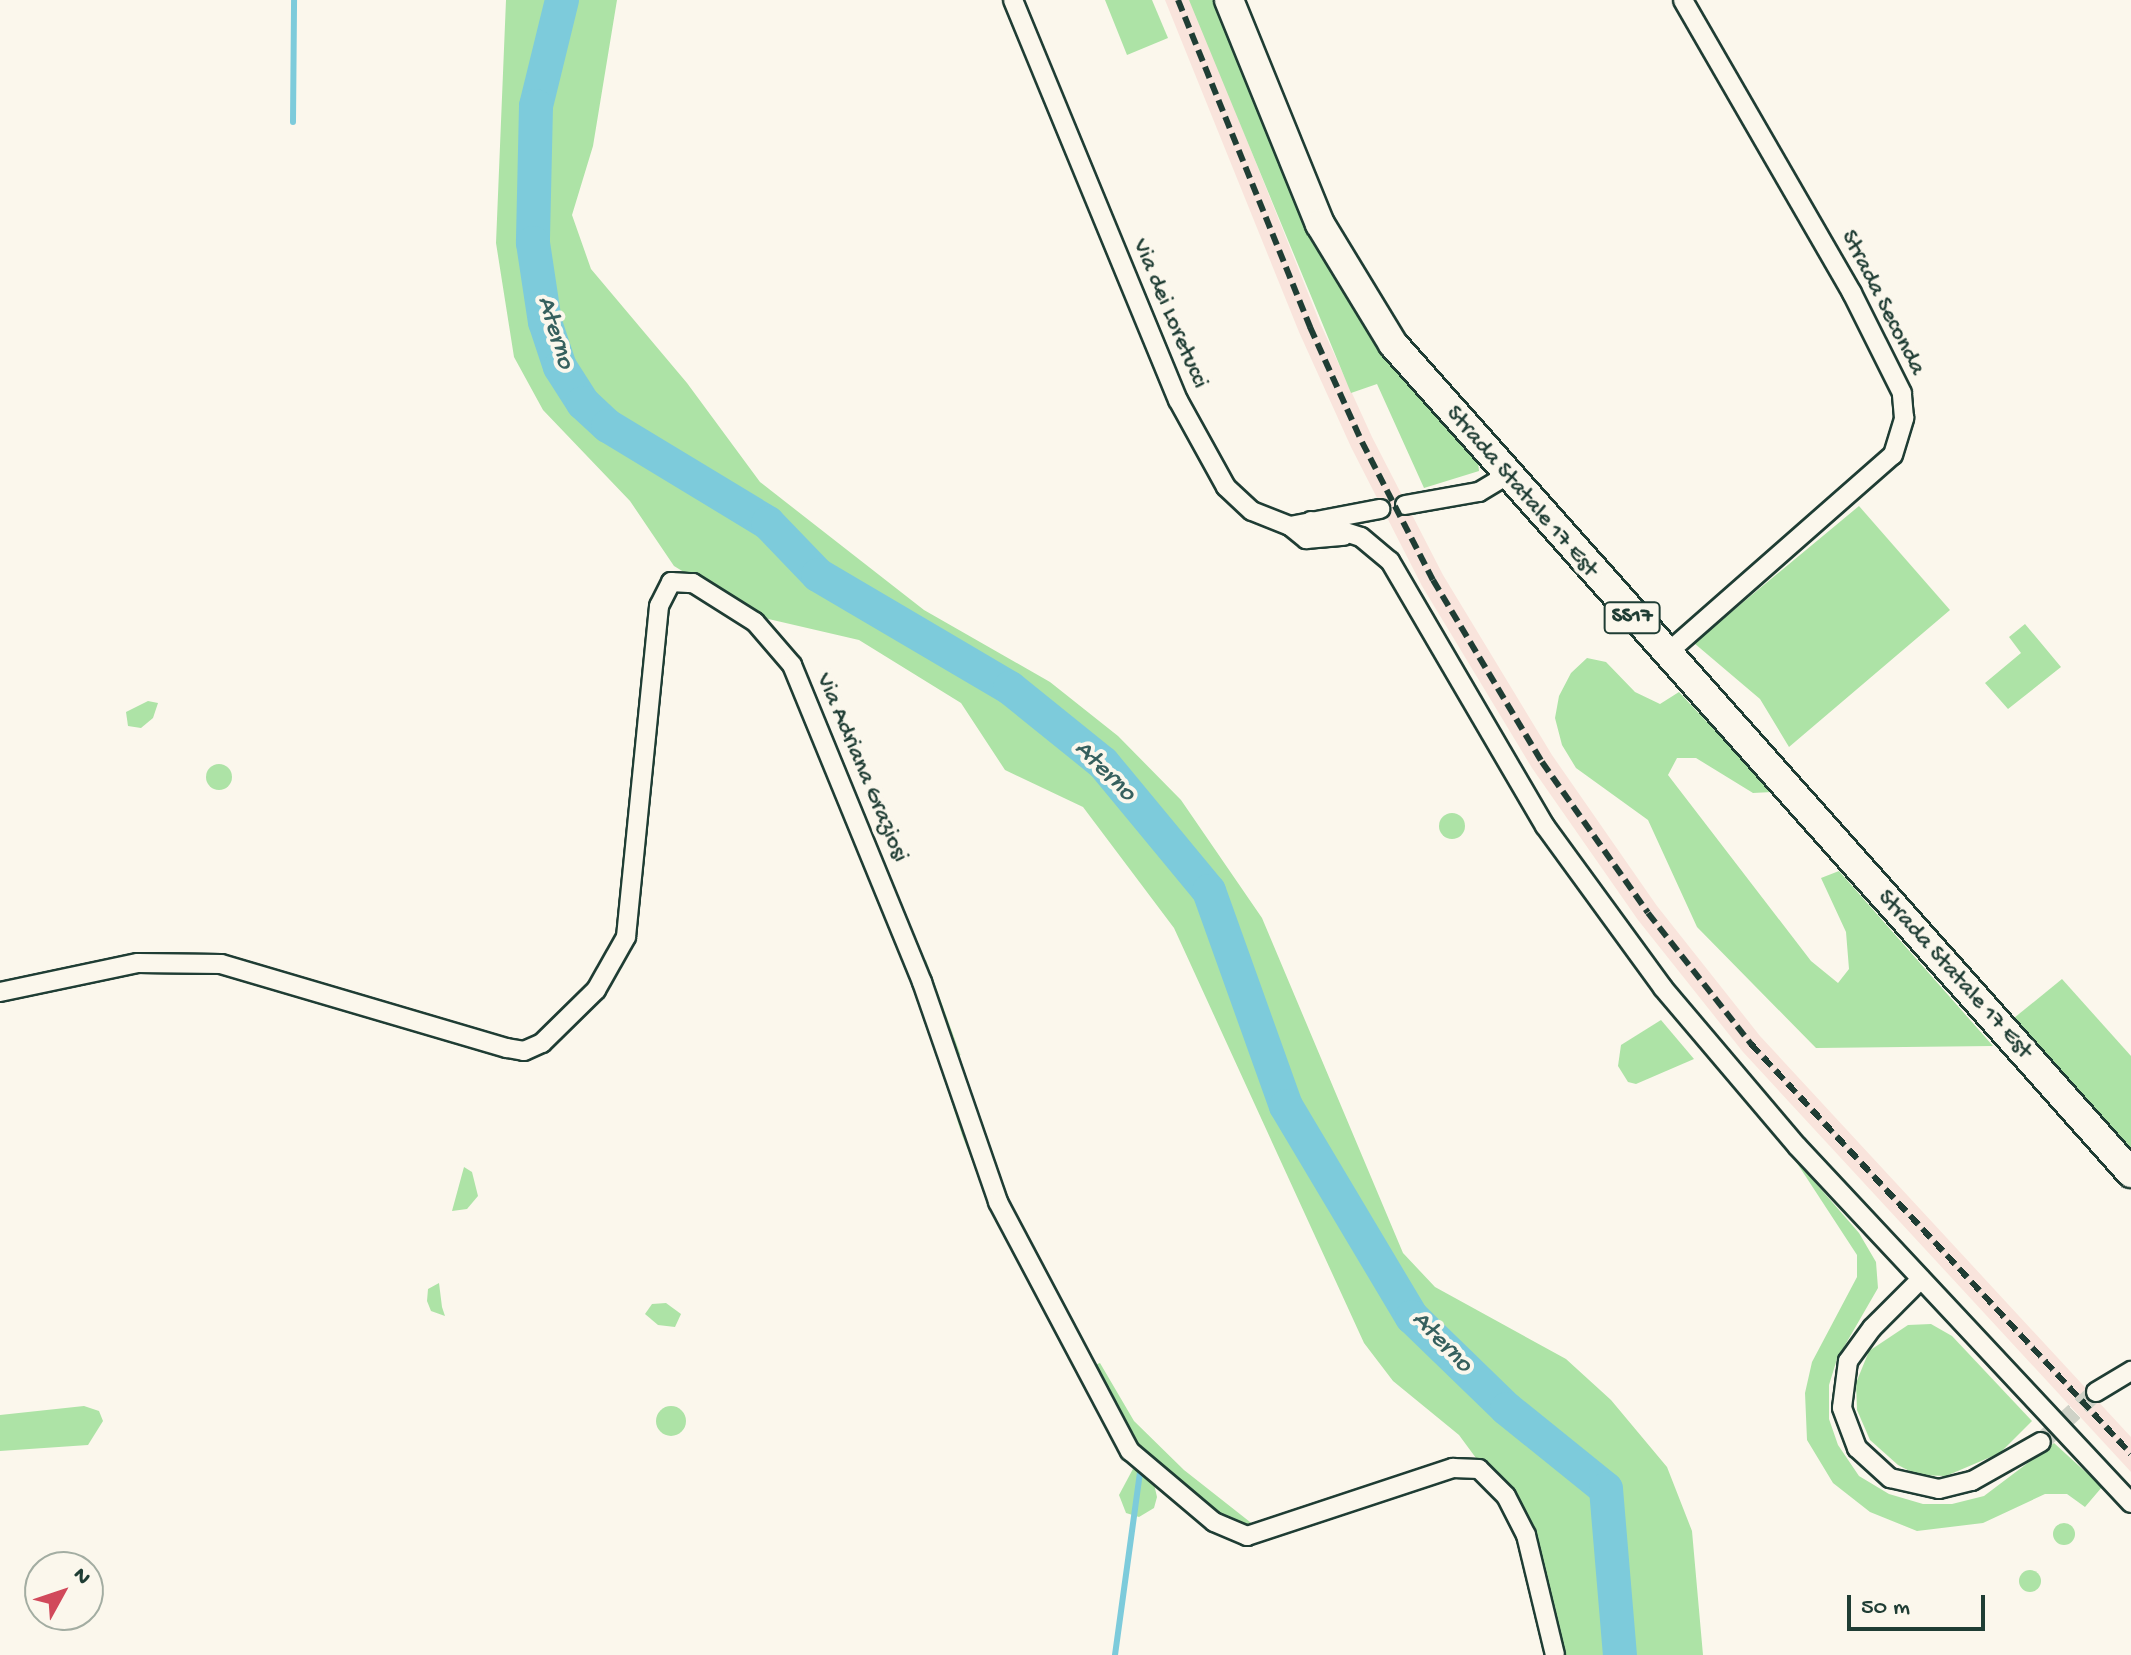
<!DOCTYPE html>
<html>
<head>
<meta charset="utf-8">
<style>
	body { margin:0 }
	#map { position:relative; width:2131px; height:1655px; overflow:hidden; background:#fbf7ec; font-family:"Gochi Hand",sans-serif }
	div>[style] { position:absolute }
	.built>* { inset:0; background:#f9e4dc }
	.green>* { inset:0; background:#ade3a6; transform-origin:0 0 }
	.round { border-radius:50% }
	.stream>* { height:6px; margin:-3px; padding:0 3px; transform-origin:3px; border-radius:3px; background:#7dcbdb }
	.river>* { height:34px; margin:-17px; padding:0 17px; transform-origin:17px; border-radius:17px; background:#7dcbdb }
	.street-tunnel>* { height:18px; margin-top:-9px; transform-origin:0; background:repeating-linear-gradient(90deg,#cfd2c7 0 18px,transparent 0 27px) }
	.roads { filter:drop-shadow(2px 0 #1f3d34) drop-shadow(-2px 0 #1f3d34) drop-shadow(0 2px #1f3d34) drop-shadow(0 -2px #1f3d34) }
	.street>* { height:18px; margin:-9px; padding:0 9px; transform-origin:9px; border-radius:9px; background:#fbf7ec }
	.primary>* { height:28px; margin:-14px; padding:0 14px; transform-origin:14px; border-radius:14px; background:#fbf7ec }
	.rail>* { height:6px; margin-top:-3px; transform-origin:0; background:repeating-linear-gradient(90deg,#1f3d34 0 12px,transparent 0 18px) }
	span { translate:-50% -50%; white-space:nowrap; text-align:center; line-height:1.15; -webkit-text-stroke:8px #fbf7ec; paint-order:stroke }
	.shield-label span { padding:2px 6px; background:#fbf7ec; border:2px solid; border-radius:6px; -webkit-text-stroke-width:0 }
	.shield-label { font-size:22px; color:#1f3d34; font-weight:700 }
	.street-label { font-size:24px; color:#1f3d34 }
	.water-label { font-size:26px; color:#36605e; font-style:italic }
	.north { position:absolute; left:24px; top:1551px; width:80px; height:80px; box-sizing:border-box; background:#fbf7ec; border:2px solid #a3ada2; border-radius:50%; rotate:50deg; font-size:22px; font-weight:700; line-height:32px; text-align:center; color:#1f3d34 }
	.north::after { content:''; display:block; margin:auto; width:28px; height:36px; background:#d1495b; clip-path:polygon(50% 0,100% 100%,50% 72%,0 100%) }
	.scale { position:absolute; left:1847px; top:1595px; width:138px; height:36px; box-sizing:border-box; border:4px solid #1f3d34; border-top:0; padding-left:10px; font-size:24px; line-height:28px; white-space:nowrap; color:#1f3d34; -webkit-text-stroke:6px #fbf7ec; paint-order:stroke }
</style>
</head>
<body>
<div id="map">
	<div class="built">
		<i style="clip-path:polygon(1165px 0,1191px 0,1320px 323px,1372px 437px,1443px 575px,1552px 755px,1657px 906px,1760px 1036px,2131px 1437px,2131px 1472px,1743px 1052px,1638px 920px,1532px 768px,1422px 586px,1351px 447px,1299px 332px)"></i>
	</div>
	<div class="green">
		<i style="clip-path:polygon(506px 0,617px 0,593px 146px,572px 215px,591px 269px,687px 383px,760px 482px,924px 610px,1050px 682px,1118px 736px,1181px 800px,1262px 918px,1403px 1253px,1435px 1287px,1566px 1359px,1611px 1400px,1667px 1467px,1692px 1531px,1703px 1655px,1546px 1655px,1519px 1546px,1487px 1473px,1459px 1435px,1393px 1381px,1364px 1343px,1174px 928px,1083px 807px,1005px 770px,961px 703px,859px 640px,756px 616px,674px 566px,630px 501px,543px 410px,514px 357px,496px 243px)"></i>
		<i style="clip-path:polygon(1105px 0,1152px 0,1168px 38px,1127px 55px)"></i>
		<i style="clip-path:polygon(1189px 0,1223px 0,1274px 131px,1477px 452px,1479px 471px,1424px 488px,1377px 384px,1351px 393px)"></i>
		<i style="clip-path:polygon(1859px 506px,1950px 610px,1789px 747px,1760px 699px,1694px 643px)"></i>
		<i style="clip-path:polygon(2025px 624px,2061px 667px,2008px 709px,1985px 683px,2021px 653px,2009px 637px)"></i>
		<i style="clip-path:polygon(1587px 658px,1606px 662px,1635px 692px,1660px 704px,1679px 692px,1772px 792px,1753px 793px,1696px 758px,1677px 758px,1668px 775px,1811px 961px,1838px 983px,1849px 969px,1846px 932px,1821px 878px,1839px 871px,1993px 1046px,1816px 1048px,1697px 927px,1648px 820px,1576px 768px,1562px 745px,1555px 718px,1559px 696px,1571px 673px)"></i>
		<i style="clip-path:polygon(148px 701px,158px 703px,153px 718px,141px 728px,128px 726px,126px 712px)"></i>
		<i class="round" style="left:206px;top:764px;width:26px;height:26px"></i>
		<i class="round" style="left:1439px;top:813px;width:26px;height:26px"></i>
		<i style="clip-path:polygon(891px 913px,958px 1114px,1115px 1439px,992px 1212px,962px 1135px)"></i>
		<i style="left:926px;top:960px;width:101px;height:10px;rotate:70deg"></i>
		<i style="clip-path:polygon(2062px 979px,2131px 1056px,2131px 1148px,2014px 1018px)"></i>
		<i style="clip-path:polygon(1661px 1020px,1694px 1059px,1636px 1084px,1628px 1082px,1618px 1066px,1621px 1045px)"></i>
		<i style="clip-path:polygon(1793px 1157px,1859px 1233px,1876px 1262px,1878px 1288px,1837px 1359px,1829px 1385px,1829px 1419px,1838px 1445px,1859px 1476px,1889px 1494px,1923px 1504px,1952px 1504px,1984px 1496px,2054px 1443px,2102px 1487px,2085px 1507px,2067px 1494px,2045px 1494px,1983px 1523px,1917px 1531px,1870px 1512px,1833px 1483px,1807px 1440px,1805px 1393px,1812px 1362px,1857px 1277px,1857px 1255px)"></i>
		<i style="clip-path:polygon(464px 1167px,472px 1172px,478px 1196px,467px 1209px,452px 1211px)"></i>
		<i style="clip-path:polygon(439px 1283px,442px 1307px,445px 1316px,431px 1311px,427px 1301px,428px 1289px)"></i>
		<i style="clip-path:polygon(666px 1303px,681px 1314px,675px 1327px,658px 1325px,645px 1314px,652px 1304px)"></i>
		<i style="clip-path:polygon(1931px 1324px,1952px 1336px,2032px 1421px,2000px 1453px,1946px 1476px,1917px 1475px,1898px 1465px,1870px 1440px,1857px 1410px,1856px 1383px,1869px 1351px,1908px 1325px)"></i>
		<i style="clip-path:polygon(1100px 1363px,1134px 1421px,1184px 1470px,1264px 1533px,1244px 1537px,1128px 1439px,1090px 1367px)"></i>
		<i style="clip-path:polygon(84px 1406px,99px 1411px,103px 1421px,88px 1445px,0 1451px,0 1415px)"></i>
		<i class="round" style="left:656px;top:1406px;width:30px;height:30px"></i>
		<i style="clip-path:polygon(1134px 1467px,1154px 1484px,1157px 1497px,1154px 1508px,1139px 1517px,1126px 1513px,1119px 1495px)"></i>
		<i class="round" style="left:2053px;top:1523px;width:22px;height:22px"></i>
		<i class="round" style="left:2019px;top:1570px;width:22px;height:22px"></i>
	</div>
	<div class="stream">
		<i style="left:293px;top:122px;width:122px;rotate:-89.5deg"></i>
		<i style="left:1115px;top:1655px;width:185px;rotate:-82.2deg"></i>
	</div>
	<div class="river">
		<i style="left:562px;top:0;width:109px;rotate:103.8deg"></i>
		<i style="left:536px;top:106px;width:137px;rotate:91.3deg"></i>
		<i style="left:533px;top:243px;width:80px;rotate:81.4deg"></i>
		<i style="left:545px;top:322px;width:47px;rotate:71.6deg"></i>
		<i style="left:560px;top:367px;width:43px;rotate:57.4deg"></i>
		<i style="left:583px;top:403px;width:34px;rotate:43deg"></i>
		<i style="left:608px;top:426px;width:187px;rotate:31.2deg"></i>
		<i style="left:768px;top:523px;width:72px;rotate:46.1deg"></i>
		<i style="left:818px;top:575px;width:223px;rotate:30.5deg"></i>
		<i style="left:1010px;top:688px;width:119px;rotate:38.9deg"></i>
		<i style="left:1103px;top:763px;width:166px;rotate:50.4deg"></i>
		<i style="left:1209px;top:891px;width:228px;rotate:70.3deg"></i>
		<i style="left:1286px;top:1106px;width:246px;rotate:59.2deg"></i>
		<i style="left:1412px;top:1317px;width:132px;rotate:44.1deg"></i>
		<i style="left:1507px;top:1409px;width:127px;rotate:38.9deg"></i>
		<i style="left:1606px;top:1489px;width:167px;rotate:85.2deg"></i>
	</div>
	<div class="street-tunnel">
		<i style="left:2041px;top:1442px;width:74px;rotate:-42.3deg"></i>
	</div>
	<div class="roads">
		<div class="street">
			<i style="left:1013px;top:0;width:433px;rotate:67.6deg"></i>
			<i style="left:1178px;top:400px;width:99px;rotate:61.1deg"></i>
			<i style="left:1226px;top:487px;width:35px;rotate:43deg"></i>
			<i style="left:1252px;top:511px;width:41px;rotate:21.5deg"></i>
			<i style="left:1290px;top:526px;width:92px;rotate:-10.7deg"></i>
			<i style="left:1405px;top:505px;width:75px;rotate:-10deg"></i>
			<i style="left:1479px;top:492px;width:31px;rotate:-31deg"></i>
			<i style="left:1311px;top:521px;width:52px;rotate:17.7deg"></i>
			<i style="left:1361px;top:537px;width:38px;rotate:40deg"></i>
			<i style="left:1390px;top:561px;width:307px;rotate:59.7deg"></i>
			<i style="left:1545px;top:826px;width:200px;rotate:53.9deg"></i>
			<i style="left:1663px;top:988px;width:207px;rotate:49.7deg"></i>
			<i style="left:1797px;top:1146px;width:489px;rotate:46.9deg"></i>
			<i style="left:1290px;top:526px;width:21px;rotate:39deg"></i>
			<i style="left:1306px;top:539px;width:38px;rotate:-5deg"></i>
			<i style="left:1665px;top:655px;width:303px;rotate:-41.3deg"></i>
			<i style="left:1893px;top:455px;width:39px;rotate:-73deg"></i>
			<i style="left:1904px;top:418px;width:25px;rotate:-95deg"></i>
			<i style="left:1902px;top:393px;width:112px;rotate:-116.6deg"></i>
			<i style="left:1852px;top:293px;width:338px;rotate:-120deg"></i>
			<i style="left:0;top:992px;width:141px;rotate:-11.9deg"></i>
			<i style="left:138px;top:963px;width:83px;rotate:0.7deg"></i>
			<i style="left:221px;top:964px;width:298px;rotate:16.4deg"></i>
			<i style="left:507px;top:1048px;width:17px;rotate:10deg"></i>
			<i style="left:524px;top:1051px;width:20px;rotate:-24deg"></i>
			<i style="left:542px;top:1043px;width:76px;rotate:-44.5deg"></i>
			<i style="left:596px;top:990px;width:61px;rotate:-60.5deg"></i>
			<i style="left:626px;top:937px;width:333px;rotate:-84.3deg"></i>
			<i style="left:659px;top:606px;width:27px;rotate:-63deg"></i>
			<i style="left:671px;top:582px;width:22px;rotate:3deg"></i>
			<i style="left:693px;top:583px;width:73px;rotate:32.2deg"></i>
			<i style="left:755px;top:622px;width:57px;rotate:49.3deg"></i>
			<i style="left:792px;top:665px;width:343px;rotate:67.7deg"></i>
			<i style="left:922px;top:982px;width:233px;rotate:70.9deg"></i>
			<i style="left:998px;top:1202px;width:282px;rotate:62.1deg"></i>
			<i style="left:1130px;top:1451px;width:110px;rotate:40.2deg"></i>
			<i style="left:1214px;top:1522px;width:36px;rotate:23deg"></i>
			<i style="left:1247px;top:1536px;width:217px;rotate:-18.3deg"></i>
			<i style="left:1453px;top:1468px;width:26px;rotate:2deg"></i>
			<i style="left:1479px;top:1469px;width:38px;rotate:45deg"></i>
			<i style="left:1506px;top:1496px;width:44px;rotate:62.9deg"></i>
			<i style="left:1526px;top:1535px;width:123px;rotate:76.4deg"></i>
			<i style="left:1921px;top:1279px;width:69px;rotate:135deg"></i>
			<i style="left:1872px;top:1328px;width:41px;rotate:126deg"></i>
			<i style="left:1848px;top:1361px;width:47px;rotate:97.3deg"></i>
			<i style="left:1842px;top:1408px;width:43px;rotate:69.4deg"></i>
			<i style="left:1857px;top:1448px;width:45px;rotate:42.3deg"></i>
			<i style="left:1890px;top:1478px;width:50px;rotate:12.7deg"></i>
			<i style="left:1939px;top:1489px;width:34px;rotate:-14deg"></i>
			<i style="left:1972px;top:1481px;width:79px;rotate:-29.5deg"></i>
			<i style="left:2096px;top:1392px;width:41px;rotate:-31deg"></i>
		</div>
		<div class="primary">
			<i style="left:1229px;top:0;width:242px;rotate:67.9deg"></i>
			<i style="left:1320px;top:224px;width:140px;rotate:58.7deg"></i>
			<i style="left:1393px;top:344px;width:1110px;rotate:48.32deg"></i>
		</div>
	</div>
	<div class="rail">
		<i style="left:1178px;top:0;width:353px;rotate:68deg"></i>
		<i style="left:1310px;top:327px;width:126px;rotate:65.7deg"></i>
		<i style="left:1362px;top:442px;width:155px;rotate:62.8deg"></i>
		<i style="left:1433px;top:580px;width:212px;rotate:59.1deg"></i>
		<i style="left:1542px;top:762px;width:184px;rotate:54.9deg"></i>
		<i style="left:1648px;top:913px;width:167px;rotate:51.8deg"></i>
		<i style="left:1751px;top:1044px;width:559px;rotate:47.17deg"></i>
	</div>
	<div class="shield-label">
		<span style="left:1632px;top:618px">SS17</span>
	</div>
	<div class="street-label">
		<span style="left:1882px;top:303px;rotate:63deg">Strada Seconda</span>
		<span style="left:1169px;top:314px;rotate:67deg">Via dei Loretucci</span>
		<span style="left:1521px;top:492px;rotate:49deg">Strada Statale 17 Est</span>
		<span style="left:861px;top:768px;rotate:67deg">Via Adriana Graziosi</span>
		<span style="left:1954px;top:975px;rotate:48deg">Strada Statale 17 Est</span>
	</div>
	<div class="water-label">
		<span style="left:554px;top:333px;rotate:73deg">Aterno</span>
		<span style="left:1104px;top:772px;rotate:45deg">Aterno</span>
		<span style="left:1441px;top:1343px;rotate:46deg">Aterno</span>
	</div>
	<div class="north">N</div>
	<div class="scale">50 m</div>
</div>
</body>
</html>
